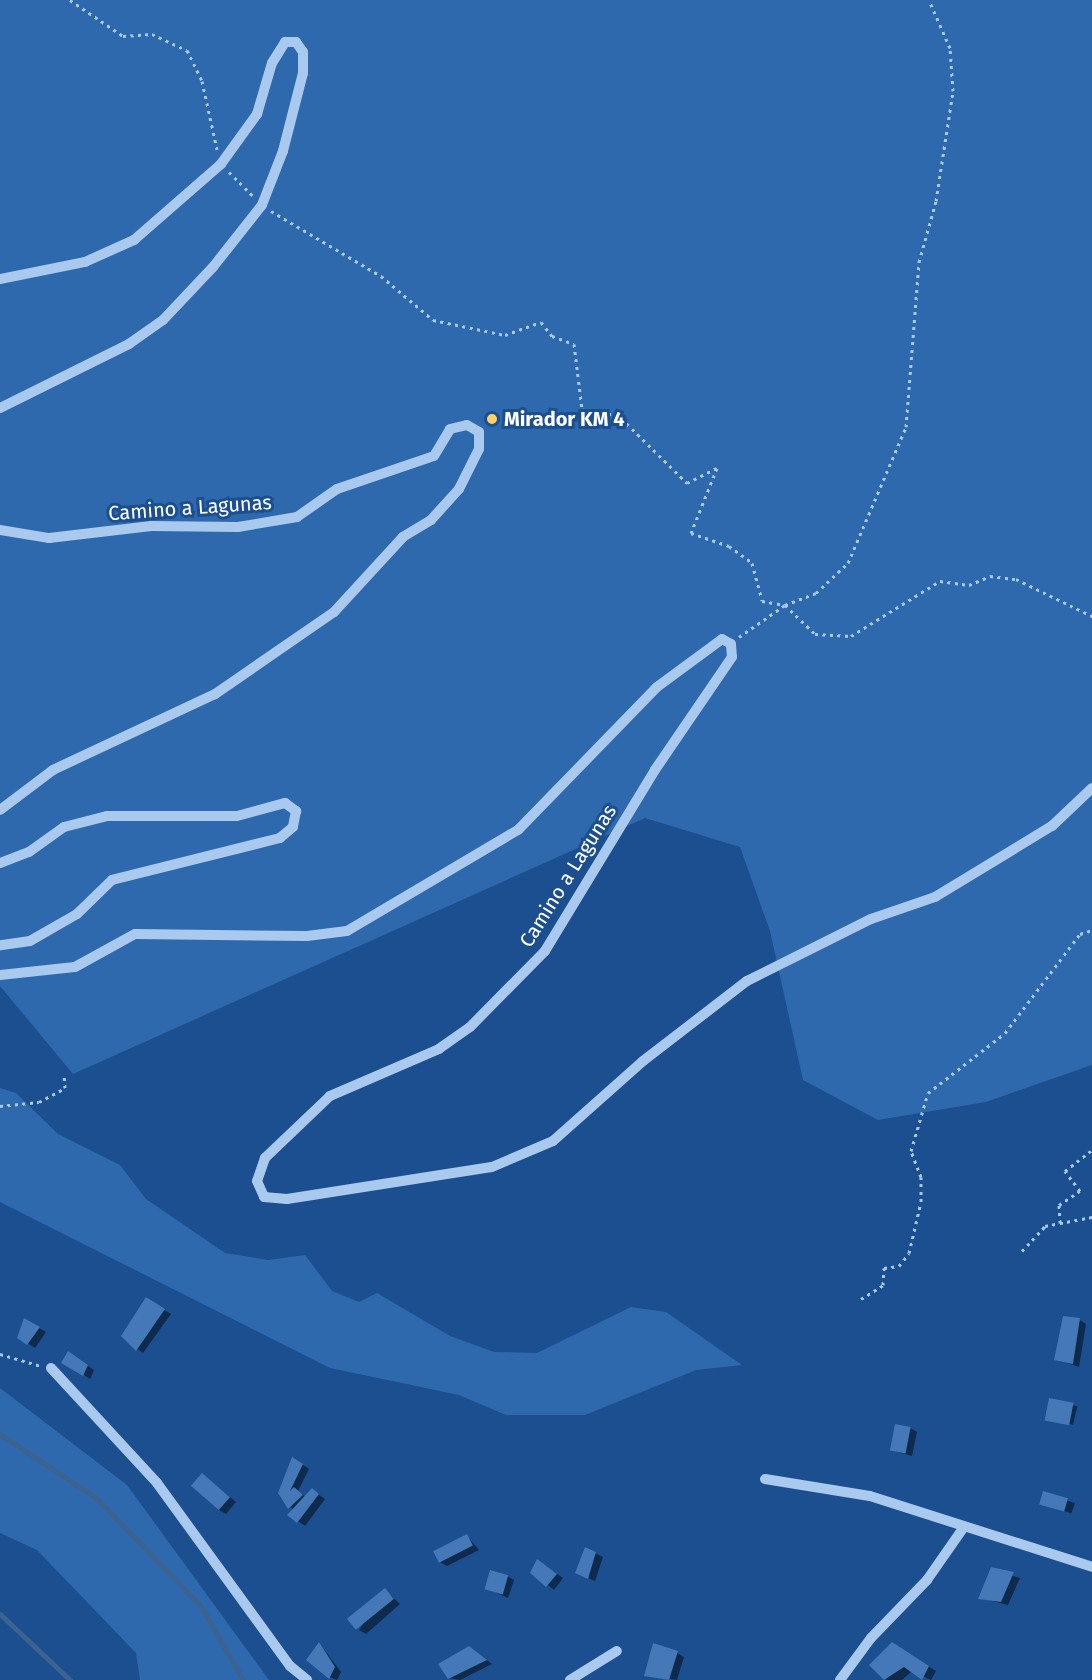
<!DOCTYPE html>
<html>
<head>
<meta charset="utf-8">
<style>
	body { margin:0 }
	#map { position:relative; width:1092px; height:1680px; overflow:hidden; background:#1b4f8f; font-family:"Fira Sans",sans-serif }
	div>[style] { position:absolute }
	.green>* { inset:0; background:#2e69ad }
	.shadow>* { inset:0; background:#0007; transform-origin:0 0 }
	.stream>* { height:5px; margin:-2.5px; padding:0 2.5px; transform-origin:2.5px; border-radius:2.5px; background:#3c6290 }
	.building>* { inset:0; background:#4478b7; transform-origin:0 0 }
	.path>* { height:3px; margin-top:-1.5px; transform-origin:0; background:repeating-linear-gradient(90deg,#a9c9ee 0 3px,transparent 0 7.5px) }
	.minor>* { height:10px; margin:-5px; padding:0 5px; transform-origin:5px; border-radius:5px; background:#a9c9ee }
	.dots>* { width:16px; height:16px; translate:-50% -50%; box-sizing:border-box; border:3px solid #1b4f8f; border-radius:50% }
	span { translate:-50% -50%; white-space:nowrap; text-align:center; line-height:1.15; -webkit-text-stroke:6px #1b4f8f; paint-order:stroke }
	.poi-label { font-size:20px; color:#fff; font-weight:700 }
	.left { translate:0 -50%; text-align:left }
	.street-label { font-size:20px; color:#fff }
</style>
</head>
<body>
<div id="map">
	<div class="green">
		<i style="clip-path:polygon(0 0,1092px 0,1092px 1065px,986px 1102px,878px 1120px,803px 1080px,770px 931px,740px 847px,645px 818px,73px 1074px,0 986px)"></i>
		<i style="clip-path:polygon(0 1088px,16px 1093px,58px 1134px,120px 1165px,146px 1199px,225px 1253px,268px 1260px,305px 1255px,332px 1291px,359px 1302px,377px 1293px,450px 1336px,494px 1352px,537px 1353px,631px 1307px,666px 1312px,742px 1365px,696px 1370px,585px 1415px,506px 1415px,459px 1395px,330px 1368px,0 1202px)"></i>
		<i style="clip-path:polygon(0 1388px,127px 1485px,269px 1680px,140px 1680px,136px 1653px,37px 1550px,0 1533px)"></i>
	</div>
	<div class="shadow">
		<i style="clip-path:polygon(146px 1299px,171px 1314px,143px 1353px,137px 1349px)"></i>
		<i style="clip-path:polygon(25px 1320px,46px 1332px,35px 1348px,18px 1337px)"></i>
		<i style="clip-path:polygon(1080px 1320px,1086px 1324px,1079px 1367px,1056px 1359px)"></i>
		<i style="clip-path:polygon(75px 1357px,94px 1370px,90px 1379px,64px 1362px)"></i>
		<i style="left:1050px;top:1400px;width:28px;height:19px;rotate:13deg"></i>
		<i style="clip-path:polygon(910px 1428px,917px 1432px,912px 1456px,891px 1450px)"></i>
		<i style="clip-path:polygon(299px 1462px,309px 1469px,298px 1491px,306px 1497px,312px 1490px,325px 1499px,305px 1526px,289px 1515px,293px 1510px,280px 1493px)"></i>
		<i style="clip-path:polygon(203px 1475px,236px 1502px,226px 1514px,219px 1510px)"></i>
		<i style="left:1044px;top:1492px;width:33px;height:11px;rotate:20deg"></i>
		<i style="clip-path:polygon(467px 1536px,479px 1550px,447px 1566px,440px 1562px)"></i>
		<i style="clip-path:polygon(586px 1549px,603px 1557px,595px 1581px,583px 1576px)"></i>
		<i style="clip-path:polygon(544px 1565px,563px 1578px,554px 1590px,532px 1572px)"></i>
		<i style="clip-path:polygon(991px 1569px,1020px 1578px,1008px 1605px,980px 1598px)"></i>
		<i style="clip-path:polygon(507px 1576px,514px 1580px,508px 1598px,486px 1588px)"></i>
		<i style="clip-path:polygon(385px 1590px,400px 1604px,366px 1634px,359px 1630px)"></i>
		<i style="clip-path:polygon(320px 1644px,341px 1672px,337px 1680px,330px 1677px)"></i>
		<i style="clip-path:polygon(892px 1644px,936px 1671px,931px 1680px,912px 1671px,902px 1680px,887px 1680px,871px 1665px)"></i>
		<i style="clip-path:polygon(476px 1652px,492px 1664px,460px 1680px,449px 1678px)"></i>
		<i style="clip-path:polygon(677px 1653px,684px 1657px,677px 1680px,646px 1675px)"></i>
	</div>
	<div class="stream">
		<i style="left:0;top:1434px;width:114px;rotate:33.6deg"></i>
		<i style="left:95px;top:1497px;width:151px;rotate:45.8deg"></i>
		<i style="left:200px;top:1605px;width:86px;rotate:60.2deg"></i>
		<i style="left:0;top:1614px;width:96px;rotate:43.3deg"></i>
	</div>
	<div class="building">
		<i style="clip-path:polygon(146px 1297px,165px 1309px,136px 1351px,121px 1336px)"></i>
		<i style="clip-path:polygon(1063px 1316px,1080px 1318px,1073px 1364px,1054px 1360px)"></i>
		<i style="clip-path:polygon(24px 1318px,40px 1327px,27px 1345px,17px 1338px)"></i>
		<i style="clip-path:polygon(68px 1351px,88px 1365px,83px 1376px,61px 1363px)"></i>
		<i style="left:1049px;top:1398px;width:25px;height:23px;rotate:11deg"></i>
		<i style="left:895px;top:1424px;width:16px;height:27px;rotate:11deg"></i>
		<i style="clip-path:polygon(292px 1457px,303px 1464px,290px 1491px,294px 1487px,303px 1495px,288px 1509px,278px 1493px)"></i>
		<i style="left:202px;top:1473px;width:37px;height:17px;rotate:41deg"></i>
		<i style="clip-path:polygon(312px 1488px,319px 1494px,297px 1523px,287px 1515px)"></i>
		<i style="left:1043px;top:1491px;width:26px;height:14px;rotate:16deg"></i>
		<i style="left:467px;top:1534px;width:13px;height:38px;rotate:63deg"></i>
		<i style="clip-path:polygon(585px 1547px,596px 1552px,588px 1579px,575px 1573px)"></i>
		<i style="clip-path:polygon(537px 1559px,557px 1574px,546px 1587px,530px 1573px)"></i>
		<i style="clip-path:polygon(991px 1567px,1014px 1572px,1001px 1602px,978px 1599px)"></i>
		<i style="left:490px;top:1570px;width:19px;height:20px;rotate:16deg"></i>
		<i style="left:385px;top:1588px;width:14px;height:49px;rotate:51deg"></i>
		<i style="clip-path:polygon(319px 1642px,335px 1667px,329px 1679px,306px 1660px)"></i>
		<i style="clip-path:polygon(892px 1642px,929px 1666px,922px 1680px,904px 1667px,884px 1680px,869px 1665px)"></i>
		<i style="clip-path:polygon(653px 1643px,678px 1651px,669px 1680px,644px 1676px)"></i>
		<i style="clip-path:polygon(469px 1646px,487px 1660px,448px 1679px,438px 1664px)"></i>
	</div>
	<div class="path">
		<i style="left:70px;top:0;width:64px;rotate:34.2deg"></i>
		<i style="left:123px;top:36px;width:29px;rotate:-4deg"></i>
		<i style="left:152px;top:34px;width:38px;rotate:25deg"></i>
		<i style="left:187px;top:50px;width:34px;rotate:64deg"></i>
		<i style="left:202px;top:81px;width:70px;rotate:77.6deg"></i>
		<i style="left:229px;top:172px;width:33px;rotate:45deg"></i>
		<i style="left:271px;top:211px;width:128px;rotate:30.6deg"></i>
		<i style="left:381px;top:276px;width:68px;rotate:40.2deg"></i>
		<i style="left:433px;top:320px;width:74px;rotate:11.8deg"></i>
		<i style="left:505px;top:335px;width:38px;rotate:-20deg"></i>
		<i style="left:541px;top:322px;width:18px;rotate:52deg"></i>
		<i style="left:552px;top:336px;width:23px;rotate:20deg"></i>
		<i style="left:574px;top:344px;width:65px;rotate:83deg"></i>
		<i style="left:582px;top:409px;width:14px;rotate:36deg"></i>
		<i style="left:593px;top:417px;width:23px;rotate:-10deg"></i>
		<i style="left:616px;top:413px;width:100px;rotate:44.6deg"></i>
		<i style="left:687px;top:483px;width:34px;rotate:-27deg"></i>
		<i style="left:717px;top:468px;width:70px;rotate:111.8deg"></i>
		<i style="left:691px;top:533px;width:40px;rotate:18.9deg"></i>
		<i style="left:729px;top:546px;width:29px;rotate:36deg"></i>
		<i style="left:752px;top:563px;width:39px;rotate:75deg"></i>
		<i style="left:762px;top:601px;width:23px;rotate:10deg"></i>
		<i style="left:785px;top:605px;width:42px;rotate:44deg"></i>
		<i style="left:815px;top:634px;width:36px;rotate:3deg"></i>
		<i style="left:851px;top:636px;width:105px;rotate:-31.7deg"></i>
		<i style="left:940px;top:581px;width:29px;rotate:8deg"></i>
		<i style="left:969px;top:585px;width:23px;rotate:-23deg"></i>
		<i style="left:990px;top:576px;width:26px;rotate:7deg"></i>
		<i style="left:1016px;top:579px;width:85px;rotate:26deg"></i>
		<i style="left:739px;top:637px;width:56px;rotate:-34.8deg"></i>
		<i style="left:785px;top:605px;width:33px;rotate:-21deg"></i>
		<i style="left:816px;top:593px;width:44px;rotate:-43.2deg"></i>
		<i style="left:848px;top:563px;width:148px;rotate:-66.9deg"></i>
		<i style="left:906px;top:427px;width:166px;rotate:-85.5deg"></i>
		<i style="left:919px;top:262px;width:63px;rotate:-74.4deg"></i>
		<i style="left:936px;top:201px;width:111px;rotate:-81.2deg"></i>
		<i style="left:953px;top:91px;width:43px;rotate:-94deg"></i>
		<i style="left:950px;top:48px;width:52px;rotate:-113.6deg"></i>
		<i style="left:0;top:1106px;width:39px;rotate:-6deg"></i>
		<i style="left:39px;top:1102px;width:30px;rotate:-28deg"></i>
		<i style="left:65px;top:1088px;width:14px;rotate:-94deg"></i>
		<i style="left:1060px;top:1223px;width:18px;rotate:-93deg"></i>
		<i style="left:1059px;top:1205px;width:25px;rotate:-34deg"></i>
		<i style="left:1080px;top:1191px;width:25px;rotate:-127deg"></i>
		<i style="left:1065px;top:1171px;width:34px;rotate:-38deg"></i>
		<i style="left:1022px;top:1251px;width:34px;rotate:-47deg"></i>
		<i style="left:1045px;top:1226px;width:48px;rotate:-10.8deg"></i>
		<i style="left:861px;top:1299px;width:26px;rotate:-32deg"></i>
		<i style="left:883px;top:1285px;width:17px;rotate:-87deg"></i>
		<i style="left:884px;top:1268px;width:15px;rotate:-8deg"></i>
		<i style="left:899px;top:1266px;width:16px;rotate:-52deg"></i>
		<i style="left:909px;top:1253px;width:52px;rotate:-76.8deg"></i>
		<i style="left:921px;top:1202px;width:25px;rotate:-90deg"></i>
		<i style="left:921px;top:1177px;width:28px;rotate:-111deg"></i>
		<i style="left:911px;top:1151px;width:60px;rotate:-73.7deg"></i>
		<i style="left:928px;top:1093px;width:98px;rotate:-37.9deg"></i>
		<i style="left:1005px;top:1033px;width:124px;rotate:-52.9deg"></i>
		<i style="left:1080px;top:934px;width:13px;rotate:-18deg"></i>
		<i style="left:0;top:1354px;width:43px;rotate:16.3deg"></i>
	</div>
	<div class="minor">
		<i style="left:0;top:279px;width:87px;rotate:-11.3deg"></i>
		<i style="left:85px;top:262px;width:54px;rotate:-24.2deg"></i>
		<i style="left:134px;top:240px;width:116px;rotate:-41.1deg"></i>
		<i style="left:221px;top:164px;width:62px;rotate:-54.2deg"></i>
		<i style="left:257px;top:114px;width:53px;rotate:-73.6deg"></i>
		<i style="left:272px;top:63px;width:25px;rotate:-58deg"></i>
		<i style="left:285px;top:42px;width:11px"></i>
		<i style="left:296px;top:42px;width:12px;rotate:55deg"></i>
		<i style="left:303px;top:52px;width:21px;rotate:90deg"></i>
		<i style="left:303px;top:73px;width:81px;rotate:104.4deg"></i>
		<i style="left:283px;top:151px;width:58px;rotate:111.3deg"></i>
		<i style="left:262px;top:205px;width:79px;rotate:128.3deg"></i>
		<i style="left:213px;top:267px;width:73px;rotate:133.3deg"></i>
		<i style="left:163px;top:320px;width:42px;rotate:144.8deg"></i>
		<i style="left:129px;top:344px;width:144px;rotate:153.6deg"></i>
		<i style="left:0;top:530px;width:50px;rotate:9.3deg"></i>
		<i style="left:49px;top:538px;width:103px;rotate:-6.7deg"></i>
		<i style="left:151px;top:526px;width:87px;rotate:0.7deg"></i>
		<i style="left:238px;top:527px;width:60px;rotate:-9.6deg"></i>
		<i style="left:297px;top:517px;width:49px;rotate:-35deg"></i>
		<i style="left:337px;top:489px;width:102px;rotate:-18.8deg"></i>
		<i style="left:434px;top:456px;width:31px;rotate:-59deg"></i>
		<i style="left:450px;top:429px;width:17px;rotate:-13deg"></i>
		<i style="left:467px;top:425px;width:14px;rotate:30deg"></i>
		<i style="left:479px;top:432px;width:17px;rotate:90deg"></i>
		<i style="left:479px;top:449px;width:45px;rotate:116.6deg"></i>
		<i style="left:459px;top:489px;width:42px;rotate:132.1deg"></i>
		<i style="left:431px;top:520px;width:33px;rotate:149deg"></i>
		<i style="left:403px;top:537px;width:102px;rotate:132.6deg"></i>
		<i style="left:334px;top:612px;width:145px;rotate:145.4deg"></i>
		<i style="left:215px;top:694px;width:179px;rotate:154.9deg"></i>
		<i style="left:53px;top:770px;width:66px;rotate:143deg"></i>
		<i style="left:0;top:863px;width:31px;rotate:-21deg"></i>
		<i style="left:29px;top:852px;width:43px;rotate:-35.5deg"></i>
		<i style="left:64px;top:827px;width:44px;rotate:-14.3deg"></i>
		<i style="left:107px;top:816px;width:130px"></i>
		<i style="left:237px;top:816px;width:50px;rotate:-15.2deg"></i>
		<i style="left:285px;top:803px;width:14px;rotate:36deg"></i>
		<i style="left:296px;top:811px;width:16px;rotate:101deg"></i>
		<i style="left:293px;top:827px;width:17px;rotate:140deg"></i>
		<i style="left:280px;top:838px;width:173px;rotate:166deg"></i>
		<i style="left:112px;top:880px;width:49px;rotate:135.8deg"></i>
		<i style="left:77px;top:914px;width:54px;rotate:150.1deg"></i>
		<i style="left:30px;top:941px;width:30px;rotate:172deg"></i>
		<i style="left:0;top:975px;width:75px;rotate:-6.1deg"></i>
		<i style="left:75px;top:967px;width:68px;rotate:-28.8deg"></i>
		<i style="left:135px;top:934px;width:172px;rotate:0.7deg"></i>
		<i style="left:307px;top:936px;width:40px;rotate:-7.1deg"></i>
		<i style="left:347px;top:931px;width:199px;rotate:-30.6deg"></i>
		<i style="left:518px;top:830px;width:199px;rotate:-45.8deg"></i>
		<i style="left:657px;top:687px;width:81px;rotate:-36.4deg"></i>
		<i style="left:722px;top:639px;width:10px;rotate:29deg"></i>
		<i style="left:731px;top:644px;width:13px;rotate:86deg"></i>
		<i style="left:732px;top:657px;width:137px;rotate:124.3deg"></i>
		<i style="left:655px;top:770px;width:212px;rotate:121.3deg"></i>
		<i style="left:545px;top:951px;width:107px;rotate:134.6deg"></i>
		<i style="left:470px;top:1027px;width:38px;rotate:145deg"></i>
		<i style="left:439px;top:1049px;width:119px;rotate:156.7deg"></i>
		<i style="left:330px;top:1096px;width:90px;rotate:136.4deg"></i>
		<i style="left:265px;top:1158px;width:24px;rotate:109deg"></i>
		<i style="left:257px;top:1181px;width:17px;rotate:66deg"></i>
		<i style="left:264px;top:1197px;width:23px;rotate:5deg"></i>
		<i style="left:287px;top:1199px;width:207px;rotate:-8.9deg"></i>
		<i style="left:492px;top:1167px;width:66px;rotate:-23.1deg"></i>
		<i style="left:553px;top:1141px;width:120px;rotate:-41.6deg"></i>
		<i style="left:643px;top:1061px;width:131px;rotate:-37.6deg"></i>
		<i style="left:747px;top:981px;width:139px;rotate:-26.6deg"></i>
		<i style="left:871px;top:919px;width:68px;rotate:-19deg"></i>
		<i style="left:935px;top:897px;width:137px;rotate:-31.3deg"></i>
		<i style="left:1052px;top:826px;width:55px;rotate:-43.5deg"></i>
		<i style="left:51px;top:1368px;width:156px;rotate:47.3deg"></i>
		<i style="left:157px;top:1483px;width:226px;rotate:54deg"></i>
		<i style="left:290px;top:1666px;width:22px;rotate:39deg"></i>
		<i style="left:765px;top:1479px;width:106px;rotate:9.2deg"></i>
		<i style="left:870px;top:1496px;width:233px;rotate:17.7deg"></i>
		<i style="left:570px;top:1680px;width:55px;rotate:-31.7deg"></i>
		<i style="left:840px;top:1680px;width:52px;rotate:-53.6deg"></i>
		<i style="left:871px;top:1638px;width:81px;rotate:-46deg"></i>
		<i style="left:927px;top:1580px;width:65px;rotate:-55.1deg"></i>
	</div>
	<div class="dots">
		<i style="left:492px;top:419px;background:#ffd166"></i>
	</div>
	<div class="poi-label">
		<span class="left" style="left:504px;top:419px">Mirador KM 4</span>
	</div>
	<div class="street-label">
		<span style="left:190px;top:508px;rotate:-4deg">Camino a Lagunas</span>
		<span style="left:568px;top:876px;rotate:-58deg">Camino a Lagunas</span>
	</div>
</div>
</body>
</html>
